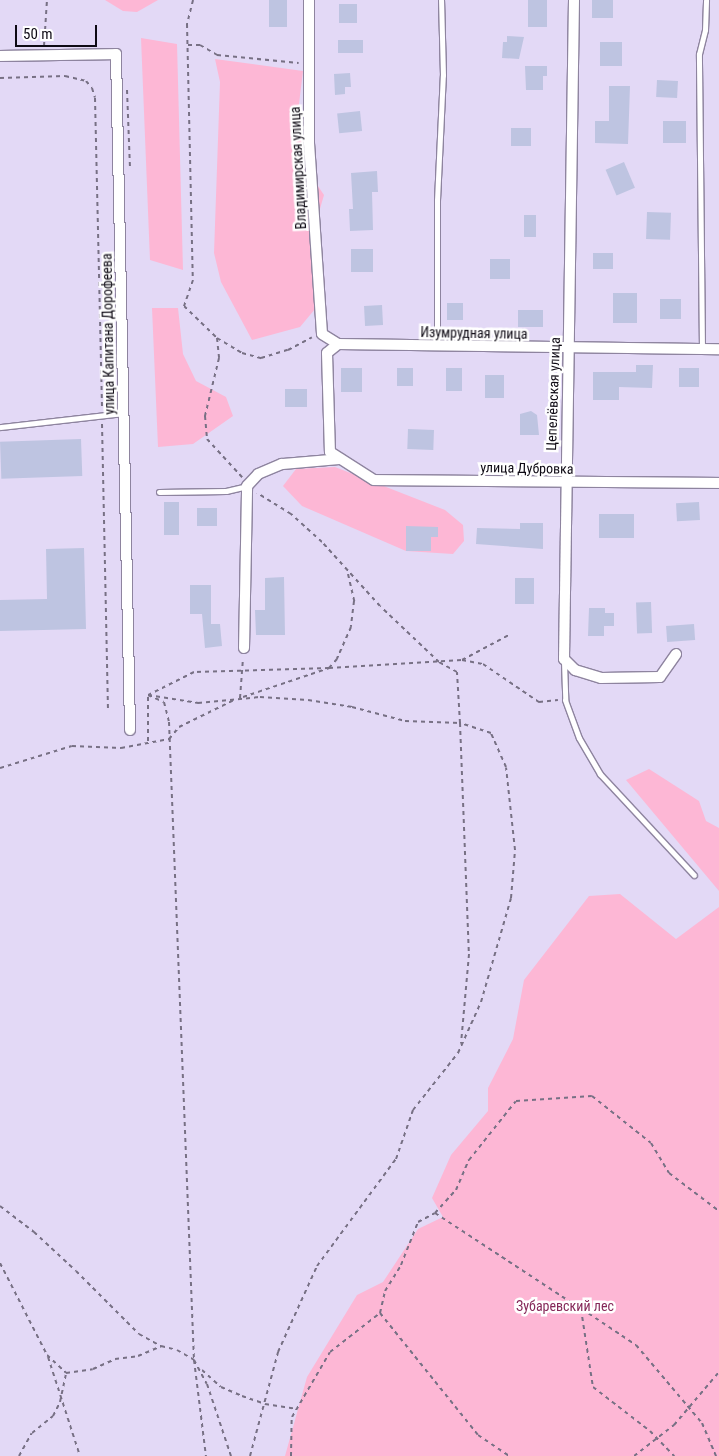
<!DOCTYPE html>
<html>
<head>
<meta charset="utf-8">
<style>
	body { margin:0 }
	#map { position:relative; width:719px; height:1456px; overflow:hidden; background:#e3d9f6; font-family:"Roboto Condensed",sans-serif }
	div>[style] { position:absolute }
	.green>* { inset:0; background:#fdb7d5 }
	.building>* { inset:0; background:#bec4e1; transform-origin:0 0 }
	.path>* { height:2px; margin-top:-1px; transform-origin:0; background:repeating-linear-gradient(90deg,#777084 0 4px,transparent 0 8px) }
	.roads { filter:drop-shadow(1px 0 #8e849f) drop-shadow(-1px 0 #8e849f) drop-shadow(0 1px #8e849f) drop-shadow(0 -1px #8e849f) }
	.service>* { height:5px; margin:-2.5px; padding:0 2.5px; transform-origin:2.5px; border-radius:2.5px; background:#fff }
	.minor>* { height:10px; margin:-5px; padding:0 5px; transform-origin:5px; border-radius:5px; background:#fff }
	span { translate:-50% -50%; white-space:nowrap; text-align:center; line-height:1.15; -webkit-text-stroke:5px #fff; paint-order:stroke }
	.street-label { font-size:14px; color:#0e0a14 }
	.park-label { font-size:14px; color:#852859 }
	.scale { position:absolute; left:15px; top:25px; width:82px; height:22px; box-sizing:border-box; border:2px solid #0e0a14; border-top:0; padding-left:6px; font-size:15px; line-height:18px; white-space:nowrap; color:#0e0a14; -webkit-text-stroke:4px #fff; paint-order:stroke }
</style>
</head>
<body>
<div id="map">
	<div class="green">
		<i style="clip-path:polygon(105px 0,158px 0,137px 12px,123px 11px)"></i>
		<i style="clip-path:polygon(141px 38px,177px 44px,183px 270px,150px 260px)"></i>
		<i style="clip-path:polygon(215px 59px,303px 71px,299px 104px,308px 171px,324px 195px,317px 219px,325px 285px,315px 309px,300px 327px,252px 340px,221px 282px,214px 253px,220px 82px)"></i>
		<i style="clip-path:polygon(152px 308px,178px 308px,183px 354px,196px 381px,226px 397px,233px 416px,193px 444px,158px 447px)"></i>
		<i style="clip-path:polygon(335px 467px,445px 510px,463px 525px,464px 541px,453px 554px,406px 551px,302px 506px,283px 486px,296px 469px)"></i>
		<i style="clip-path:polygon(649px 769px,699px 801px,706px 821px,719px 828px,719px 891px,626px 780px)"></i>
		<i style="clip-path:polygon(620px 894px,676px 939px,719px 907px,719px 1456px,285px 1456px,307px 1377px,357px 1295px,383px 1282px,418px 1229px,443px 1217px,432px 1198px,451px 1155px,488px 1111px,488px 1088px,513px 1039px,524px 980px,589px 896px)"></i>
	</div>
	<div class="building">
		<i style="left:269px;top:0;width:18px;height:27px"></i>
		<i style="left:528px;top:0;width:19px;height:27px"></i>
		<i style="left:592px;top:0;width:21px;height:18px"></i>
		<i style="left:339px;top:4px;width:18px;height:19px"></i>
		<i style="clip-path:polygon(507px 36px,524px 37px,519px 59px,502px 58px,503px 42px,507px 42px)"></i>
		<i style="left:338px;top:40px;width:25px;height:13px"></i>
		<i style="left:600px;top:42px;width:22px;height:24px"></i>
		<i style="clip-path:polygon(525px 66px,547px 66px,547px 76px,543px 76px,543px 90px,526px 90px)"></i>
		<i style="clip-path:polygon(350px 73px,351px 87px,345px 87px,345px 94px,335px 95px,334px 74px)"></i>
		<i style="left:657px;top:80px;width:21px;height:17px;rotate:3deg"></i>
		<i style="clip-path:polygon(609px 86px,630px 86px,628px 144px,595px 143px,595px 121px,609px 121px)"></i>
		<i style="left:360px;top:111px;width:20px;height:23px;rotate:84deg"></i>
		<i style="left:663px;top:121px;width:23px;height:22px"></i>
		<i style="left:511px;top:128px;width:20px;height:18px"></i>
		<i style="left:624px;top:162px;width:28px;height:20px;rotate:67deg"></i>
		<i style="clip-path:polygon(377px 171px,378px 192px,372px 192px,373px 230px,350px 231px,349px 209px,353px 209px,351px 173px)"></i>
		<i style="left:647px;top:212px;width:24px;height:27px;rotate:2deg"></i>
		<i style="left:524px;top:215px;width:12px;height:22px"></i>
		<i style="left:351px;top:249px;width:22px;height:23px"></i>
		<i style="left:593px;top:253px;width:20px;height:16px"></i>
		<i style="left:490px;top:259px;width:20px;height:20px"></i>
		<i style="left:613px;top:293px;width:24px;height:30px"></i>
		<i style="left:660px;top:299px;width:21px;height:20px"></i>
		<i style="left:447px;top:303px;width:16px;height:17px"></i>
		<i style="left:382px;top:305px;width:20px;height:18px;rotate:87deg"></i>
		<i style="left:518px;top:310px;width:25px;height:17px"></i>
		<i style="clip-path:polygon(636px 365px,653px 365px,652px 388px,619px 387px,619px 400px,593px 400px,593px 372px,636px 372px)"></i>
		<i style="left:341px;top:368px;width:21px;height:24px"></i>
		<i style="left:397px;top:368px;width:16px;height:18px"></i>
		<i style="left:446px;top:368px;width:16px;height:23px"></i>
		<i style="left:679px;top:368px;width:20px;height:19px"></i>
		<i style="left:504px;top:375px;width:23px;height:19px;rotate:90deg"></i>
		<i style="left:285px;top:389px;width:22px;height:18px"></i>
		<i style="clip-path:polygon(531px 411px,537px 415px,539px 435px,520px 435px,520px 414px)"></i>
		<i style="left:408px;top:429px;width:26px;height:20px;rotate:2deg"></i>
		<i style="left:81px;top:439px;width:37px;height:81px;rotate:88deg"></i>
		<i style="left:164px;top:502px;width:15px;height:33px"></i>
		<i style="left:699px;top:502px;width:18px;height:23px;rotate:87deg"></i>
		<i style="left:197px;top:508px;width:20px;height:18px"></i>
		<i style="left:599px;top:514px;width:35px;height:24px"></i>
		<i style="clip-path:polygon(520px 523px,543px 523px,543px 549px,476px 544px,477px 528px,520px 529px)"></i>
		<i style="clip-path:polygon(406px 526px,438px 527px,438px 537px,431px 537px,431px 551px,406px 551px)"></i>
		<i style="clip-path:polygon(84px 548px,86px 629px,0 631px,0 600px,47px 599px,46px 549px)"></i>
		<i style="clip-path:polygon(284px 577px,285px 635px,256px 635px,255px 610px,265px 610px,265px 578px)"></i>
		<i style="left:515px;top:578px;width:19px;height:26px"></i>
		<i style="clip-path:polygon(190px 585px,211px 585px,211px 624px,220px 624px,222px 646px,205px 648px,202px 614px,190px 614px)"></i>
		<i style="left:651px;top:602px;width:31px;height:15px;rotate:88deg"></i>
		<i style="clip-path:polygon(589px 608px,605px 608px,605px 613px,614px 613px,614px 626px,604px 626px,604px 636px,588px 636px)"></i>
		<i style="left:694px;top:624px;width:16px;height:28px;rotate:86deg"></i>
	</div>
	<div class="path">
		<i style="left:193px;top:0;width:25px;rotate:104deg"></i>
		<i style="left:187px;top:24px;width:256px;rotate:88.7deg"></i>
		<i style="left:193px;top:280px;width:28px;rotate:109deg"></i>
		<i style="left:184px;top:306px;width:46px;rotate:44.1deg"></i>
		<i style="left:217px;top:338px;width:20px;rotate:84deg"></i>
		<i style="left:219px;top:358px;width:60px;rotate:103.6deg"></i>
		<i style="left:205px;top:416px;width:23px;rotate:85deg"></i>
		<i style="left:207px;top:439px;width:52px;rotate:47.4deg"></i>
		<i style="left:188px;top:45px;width:12px"></i>
		<i style="left:200px;top:45px;width:20px;rotate:30deg"></i>
		<i style="left:217px;top:55px;width:82px;rotate:5.6deg"></i>
		<i style="left:44px;top:46px;width:46px;rotate:-86.3deg"></i>
		<i style="left:0;top:78px;width:65px;rotate:-1.8deg"></i>
		<i style="left:65px;top:76px;width:22px;rotate:13deg"></i>
		<i style="left:86px;top:81px;width:9px;rotate:49deg"></i>
		<i style="left:92px;top:88px;width:10px;rotate:73deg"></i>
		<i style="left:95px;top:98px;width:308px;rotate:88.7deg"></i>
		<i style="left:127px;top:90px;width:77px;rotate:87.8deg"></i>
		<i style="left:217px;top:338px;width:29px;rotate:31deg"></i>
		<i style="left:242px;top:353px;width:20px;rotate:15deg"></i>
		<i style="left:261px;top:358px;width:28px;rotate:-17deg"></i>
		<i style="left:288px;top:350px;width:27px;rotate:-28deg"></i>
		<i style="left:102px;top:424px;width:285px;rotate:88.8deg"></i>
		<i style="left:348px;top:574px;width:28px;rotate:77deg"></i>
		<i style="left:354px;top:601px;width:26px;rotate:97deg"></i>
		<i style="left:351px;top:627px;width:35px;rotate:114deg"></i>
		<i style="left:337px;top:659px;width:12px;rotate:132deg"></i>
		<i style="left:329px;top:668px;width:135px;rotate:178.3deg"></i>
		<i style="left:194px;top:672px;width:51px;rotate:153.4deg"></i>
		<i style="left:148px;top:695px;width:51px;rotate:9.1deg"></i>
		<i style="left:198px;top:703px;width:62px;rotate:-5.5deg"></i>
		<i style="left:260px;top:697px;width:48px;rotate:3.6deg"></i>
		<i style="left:308px;top:700px;width:45px;rotate:9deg"></i>
		<i style="left:352px;top:707px;width:55px;rotate:14.8deg"></i>
		<i style="left:405px;top:721px;width:55px;rotate:2.1deg"></i>
		<i style="left:460px;top:723px;width:231px;rotate:87.8deg"></i>
		<i style="left:469px;top:954px;width:90px;rotate:95.1deg"></i>
		<i style="left:462px;top:660px;width:55px;rotate:-28deg"></i>
		<i style="left:243px;top:697px;width:91px;rotate:-18.6deg"></i>
		<i style="left:329px;top:668px;width:133px;rotate:-3.4deg"></i>
		<i style="left:462px;top:660px;width:21px;rotate:11deg"></i>
		<i style="left:483px;top:664px;width:68px;rotate:34.2deg"></i>
		<i style="left:539px;top:702px;width:19px;rotate:-6deg"></i>
		<i style="left:240px;top:698px;width:40px;rotate:-85.7deg"></i>
		<i style="left:148px;top:741px;width:46px;rotate:-90deg"></i>
		<i style="left:148px;top:695px;width:17px;rotate:24deg"></i>
		<i style="left:164px;top:702px;width:21px;rotate:76deg"></i>
		<i style="left:169px;top:722px;width:638px;rotate:87.76deg"></i>
		<i style="left:194px;top:1360px;width:97px;rotate:82.9deg"></i>
		<i style="left:0;top:768px;width:75px;rotate:-17deg"></i>
		<i style="left:72px;top:746px;width:49px;rotate:2.3deg"></i>
		<i style="left:121px;top:748px;width:49px;rotate:-10.6deg"></i>
		<i style="left:169px;top:739px;width:16px;rotate:-50deg"></i>
		<i style="left:179px;top:727px;width:61px;rotate:-26.1deg"></i>
		<i style="left:0;top:1206px;width:43px;rotate:37.4deg"></i>
		<i style="left:34px;top:1232px;width:57px;rotate:42.9deg"></i>
		<i style="left:76px;top:1271px;width:89px;rotate:45deg"></i>
		<i style="left:139px;top:1334px;width:25px;rotate:29deg"></i>
		<i style="left:435px;top:1213px;width:175px;rotate:33.3deg"></i>
		<i style="left:581px;top:1309px;width:79px;rotate:81.3deg"></i>
		<i style="left:593px;top:1387px;width:72px;rotate:37.7deg"></i>
		<i style="left:650px;top:1431px;width:35px;rotate:46deg"></i>
		<i style="left:0;top:1263px;width:103px;rotate:62.9deg"></i>
		<i style="left:47px;top:1355px;width:26px;rotate:43deg"></i>
		<i style="left:66px;top:1373px;width:27px;rotate:-8deg"></i>
		<i style="left:93px;top:1369px;width:24px;rotate:-24deg"></i>
		<i style="left:115px;top:1359px;width:23px;rotate:-7deg"></i>
		<i style="left:138px;top:1356px;width:25px;rotate:-23deg"></i>
		<i style="left:161px;top:1346px;width:16px;rotate:14deg"></i>
		<i style="left:177px;top:1350px;width:20px;rotate:30deg"></i>
		<i style="left:194px;top:1360px;width:27px;rotate:62deg"></i>
		<i style="left:207px;top:1384px;width:76px;rotate:71.6deg"></i>
		<i style="left:582px;top:1309px;width:65px;rotate:33.7deg"></i>
		<i style="left:636px;top:1345px;width:102px;rotate:49.8deg"></i>
		<i style="left:702px;top:1423px;width:36px;rotate:67deg"></i>
		<i style="left:380px;top:1313px;width:156px;rotate:51.2deg"></i>
		<i style="left:478px;top:1435px;width:37px;rotate:34deg"></i>
		<i style="left:48px;top:1357px;width:104px;rotate:72.1deg"></i>
		<i style="left:202px;top:1370px;width:25px;rotate:42deg"></i>
		<i style="left:221px;top:1387px;width:23px;rotate:23deg"></i>
		<i style="left:242px;top:1396px;width:24px;rotate:19deg"></i>
		<i style="left:265px;top:1404px;width:31px;rotate:9deg"></i>
		<i style="left:19px;top:1456px;width:26px;rotate:-61deg"></i>
		<i style="left:32px;top:1433px;width:27px;rotate:-39deg"></i>
		<i style="left:53px;top:1416px;width:16px;rotate:-63deg"></i>
		<i style="left:60px;top:1402px;width:30px;rotate:-78deg"></i>
		<i style="left:250px;top:1456px;width:108px;rotate:-74.9deg"></i>
		<i style="left:278px;top:1352px;width:94px;rotate:-65.6deg"></i>
		<i style="left:317px;top:1266px;width:133px;rotate:-53.6deg"></i>
		<i style="left:396px;top:1159px;width:52px;rotate:-70.9deg"></i>
		<i style="left:413px;top:1110px;width:73px;rotate:-51.7deg"></i>
		<i style="left:458px;top:1053px;width:56px;rotate:-65.7deg"></i>
		<i style="left:481px;top:1002px;width:108px;rotate:-73.9deg"></i>
		<i style="left:511px;top:898px;width:48px;rotate:-85.2deg"></i>
		<i style="left:515px;top:850px;width:83px;rotate:-96.2deg"></i>
		<i style="left:506px;top:767px;width:37px;rotate:-114deg"></i>
		<i style="left:491px;top:733px;width:33px;rotate:-162deg"></i>
		<i style="left:460px;top:723px;width:51px;rotate:-93.4deg"></i>
		<i style="left:457px;top:672px;width:21px;rotate:-151deg"></i>
		<i style="left:439px;top:662px;width:81px;rotate:-136.5deg"></i>
		<i style="left:380px;top:606px;width:86px;rotate:-132.2deg"></i>
		<i style="left:322px;top:542px;width:42px;rotate:-137.9deg"></i>
		<i style="left:291px;top:514px;width:40px;rotate:-148deg"></i>
		<i style="left:291px;top:1456px;width:39px;rotate:-89deg"></i>
		<i style="left:292px;top:1417px;width:75px;rotate:-59.7deg"></i>
		<i style="left:330px;top:1352px;width:63px;rotate:-38deg"></i>
		<i style="left:380px;top:1313px;width:23px;rotate:-77deg"></i>
		<i style="left:385px;top:1291px;width:31px;rotate:-58deg"></i>
		<i style="left:401px;top:1265px;width:46px;rotate:-68.4deg"></i>
		<i style="left:418px;top:1222px;width:19px;rotate:-28deg"></i>
		<i style="left:435px;top:1213px;width:31px;rotate:-48deg"></i>
		<i style="left:456px;top:1190px;width:33px;rotate:-67deg"></i>
		<i style="left:469px;top:1160px;width:75px;rotate:-51.5deg"></i>
		<i style="left:516px;top:1101px;width:76px;rotate:-3.8deg"></i>
		<i style="left:592px;top:1096px;width:75px;rotate:38.5deg"></i>
		<i style="left:651px;top:1143px;width:35px;rotate:59deg"></i>
		<i style="left:669px;top:1173px;width:63px;rotate:37.2deg"></i>
		<i style="left:634px;top:1456px;width:51px;rotate:-37.8deg"></i>
		<i style="left:674px;top:1425px;width:70px;rotate:-49.7deg"></i>
	</div>
	<div class="roads">
		<div class="service">
			<i style="left:437px;top:347px;width:147px;rotate:-90deg"></i>
			<i style="left:437px;top:200px;width:125px;rotate:-87.3deg"></i>
			<i style="left:443px;top:75px;width:75px;rotate:-91.5deg"></i>
			<i style="left:702px;top:349px;width:295px;rotate:-90.6deg"></i>
			<i style="left:699px;top:54px;width:25px;rotate:-76deg"></i>
			<i style="left:705px;top:30px;width:30px;rotate:-88deg"></i>
			<i style="left:0;top:427px;width:124px;rotate:-6.5deg"></i>
			<i style="left:159px;top:492px;width:67px;rotate:-0.9deg"></i>
			<i style="left:226px;top:491px;width:22px;rotate:-13deg"></i>
			<i style="left:564px;top:662px;width:38px;rotate:88deg"></i>
			<i style="left:565px;top:700px;width:40px;rotate:69.8deg"></i>
			<i style="left:579px;top:738px;width:42px;rotate:59.7deg"></i>
			<i style="left:600px;top:774px;width:138px;rotate:47.1deg"></i>
		</div>
		<div class="minor">
			<i style="left:309px;top:0;width:143px;rotate:90deg"></i>
			<i style="left:309px;top:143px;width:191px;rotate:86.1deg"></i>
			<i style="left:322px;top:334px;width:19px;rotate:32deg"></i>
			<i style="left:338px;top:344px;width:381px;rotate:0.8deg"></i>
			<i style="left:574px;top:0;width:659px;rotate:90.87deg"></i>
			<i style="left:564px;top:659px;width:16px;rotate:45deg"></i>
			<i style="left:575px;top:670px;width:27px;rotate:17deg"></i>
			<i style="left:601px;top:678px;width:59px;rotate:-1deg"></i>
			<i style="left:660px;top:677px;width:28px;rotate:-55deg"></i>
			<i style="left:0;top:56px;width:116px;rotate:-1deg"></i>
			<i style="left:116px;top:54px;width:676px;rotate:88.81deg"></i>
			<i style="left:338px;top:344px;width:14px;rotate:141deg"></i>
			<i style="left:327px;top:353px;width:99px;rotate:88.3deg"></i>
			<i style="left:330px;top:452px;width:52px;rotate:32.5deg"></i>
			<i style="left:374px;top:480px;width:345px;rotate:0.5deg"></i>
			<i style="left:244px;top:648px;width:162px;rotate:-88.9deg"></i>
			<i style="left:247px;top:486px;width:16px;rotate:-47deg"></i>
			<i style="left:258px;top:474px;width:26px;rotate:-23deg"></i>
			<i style="left:282px;top:464px;width:58px;rotate:-4.9deg"></i>
		</div>
	</div>
	<div class="street-label">
		<span style="left:298px;top:168px;rotate:-93deg">Владимирская улица</span>
		<span style="left:474px;top:333px;rotate:1deg">Изумрудная улица</span>
		<span style="left:108px;top:334px;rotate:-91deg">улица Капитана Дорофеева</span>
		<span style="left:553px;top:394px;rotate:-88deg">Цепелёвская улица</span>
		<span style="left:527px;top:468px;rotate:1deg">улица Дубровка</span>
	</div>
	<div class="park-label">
		<span style="left:565px;top:1306px">Зубаревский лес</span>
	</div>
	<div class="scale">50 m</div>
</div>
</body>
</html>
